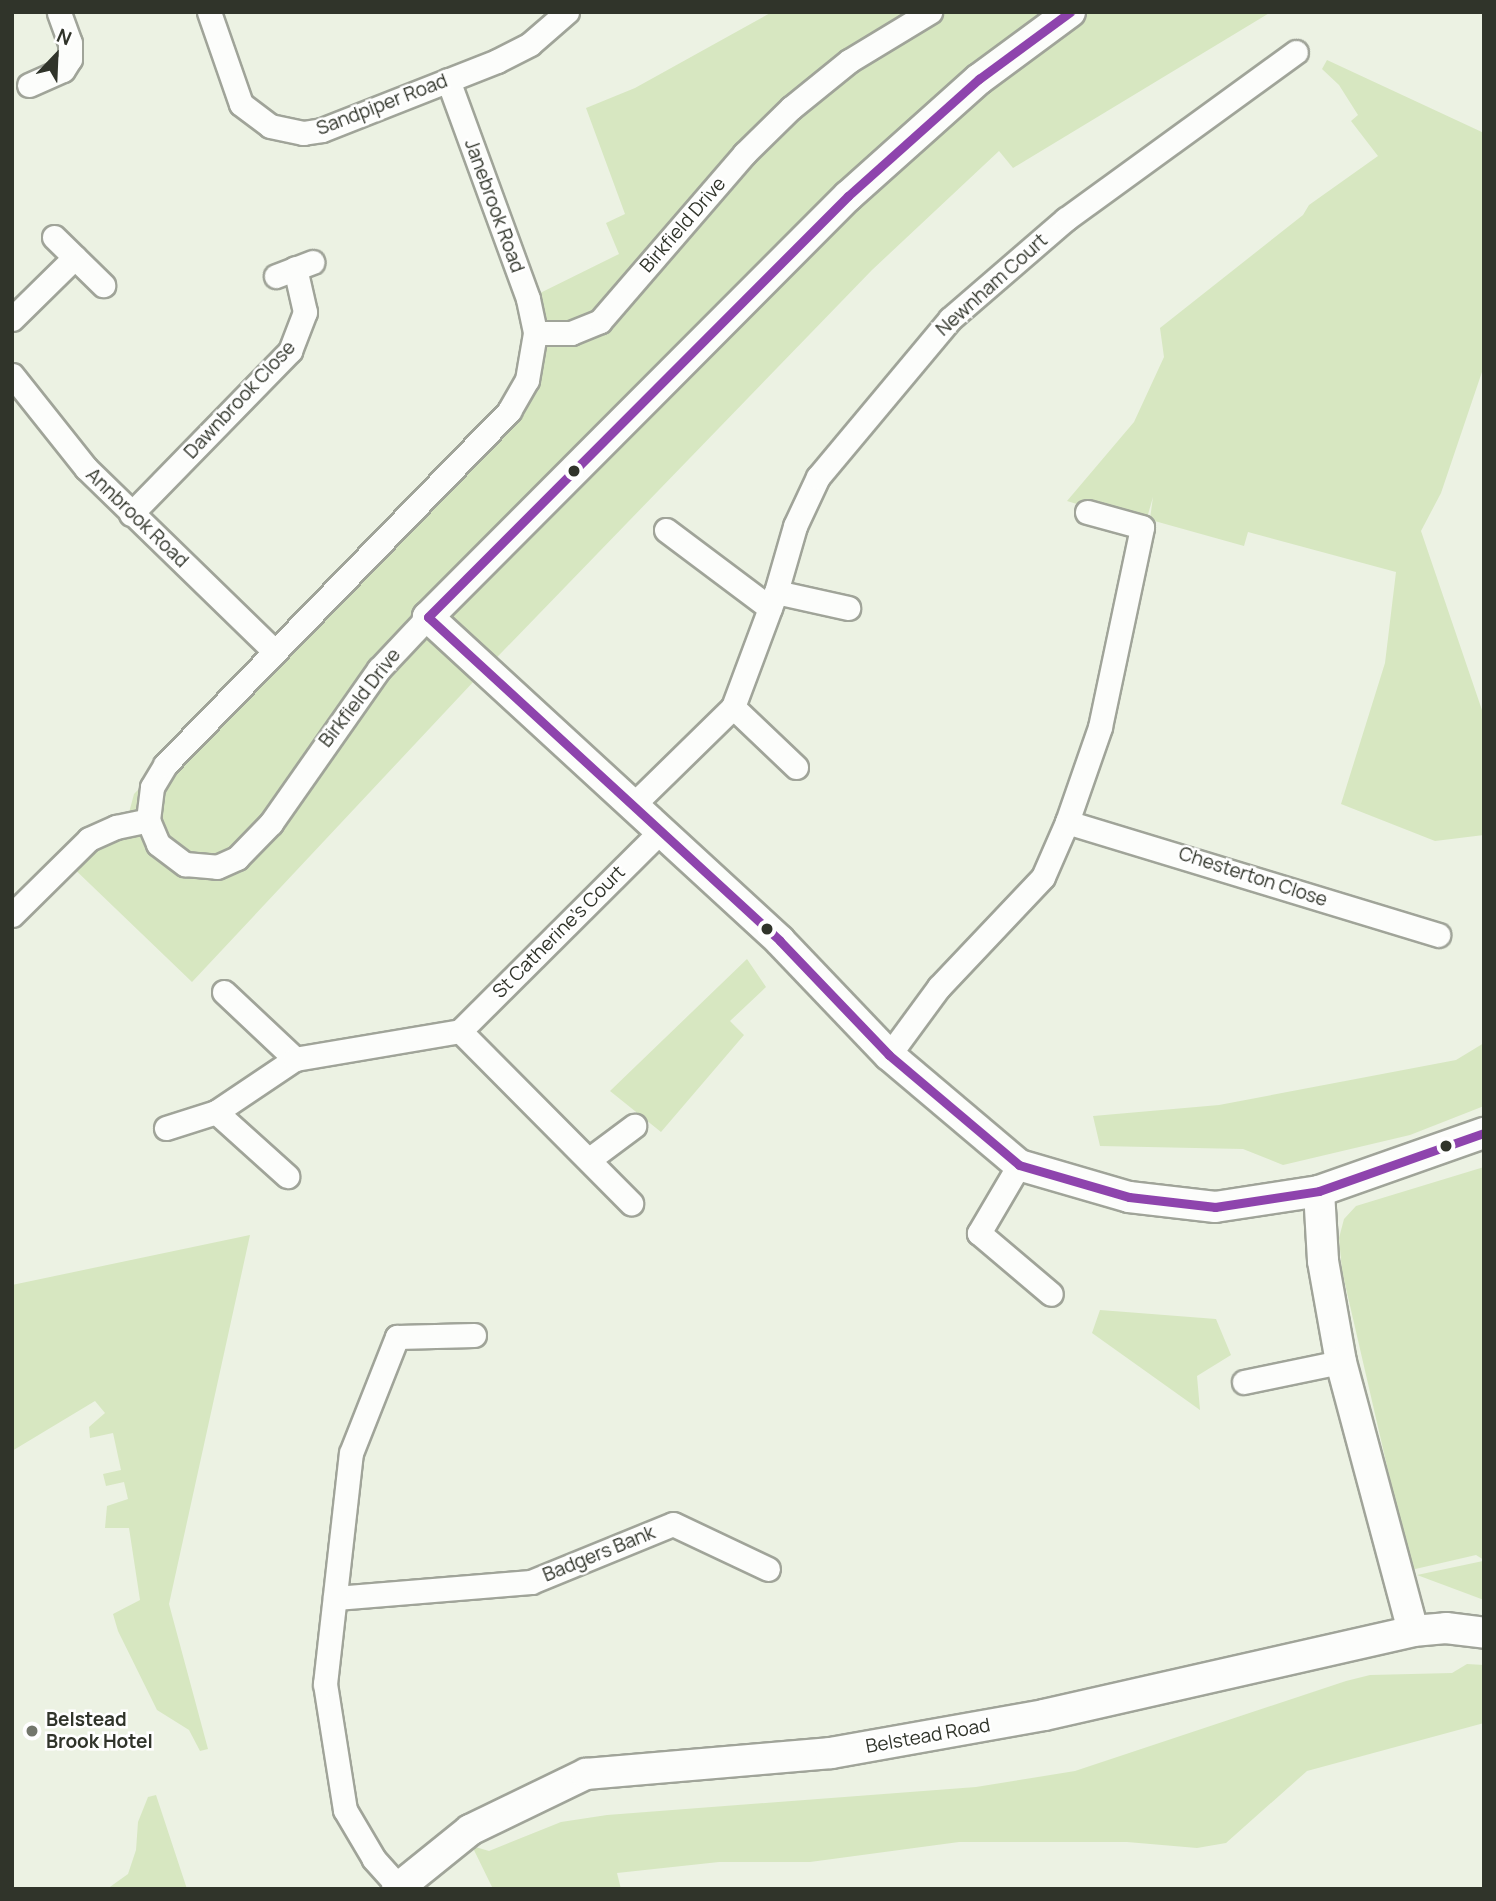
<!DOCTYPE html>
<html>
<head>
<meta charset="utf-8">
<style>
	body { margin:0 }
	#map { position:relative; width:1496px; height:1901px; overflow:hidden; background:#ecf2e3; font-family:Manrope,sans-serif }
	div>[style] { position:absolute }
	.green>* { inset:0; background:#d7e7c1 }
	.roads { filter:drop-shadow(2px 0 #a0a499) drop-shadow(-2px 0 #a0a499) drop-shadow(0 2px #a0a499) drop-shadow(0 -2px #a0a499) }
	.minor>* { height:23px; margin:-11.5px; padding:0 11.5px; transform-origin:11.5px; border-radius:11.5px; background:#fcfdfb }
	.tertiary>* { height:30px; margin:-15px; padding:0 15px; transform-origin:15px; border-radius:15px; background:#fcfdfb }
	.bus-1>* { height:9px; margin:-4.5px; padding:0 4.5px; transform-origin:4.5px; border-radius:4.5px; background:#8e44ad }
	.dots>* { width:19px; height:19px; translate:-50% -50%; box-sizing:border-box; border:4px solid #fff; border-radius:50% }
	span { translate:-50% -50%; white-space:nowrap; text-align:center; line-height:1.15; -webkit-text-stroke:5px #fff; paint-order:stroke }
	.street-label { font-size:19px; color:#30342a }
	.poi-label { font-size:19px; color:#30342a; font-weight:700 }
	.left { translate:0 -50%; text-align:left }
	.frame { position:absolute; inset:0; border:14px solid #30342a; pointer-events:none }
	.north { position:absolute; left:21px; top:21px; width:70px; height:70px; -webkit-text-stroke:5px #fff; paint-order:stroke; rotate:23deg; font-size:19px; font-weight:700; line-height:28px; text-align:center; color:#30342a }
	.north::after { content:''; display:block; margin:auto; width:24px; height:32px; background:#30342a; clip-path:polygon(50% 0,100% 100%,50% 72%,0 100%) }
</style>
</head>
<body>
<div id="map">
	<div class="green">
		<i style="clip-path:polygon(772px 12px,1271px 12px,1013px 168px,999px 151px,872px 270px,475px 680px,192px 982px,65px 860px,126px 824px,134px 794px,517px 401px,528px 299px,619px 254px,606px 223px,625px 214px,586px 108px,635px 88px)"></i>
		<i style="clip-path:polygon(1327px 60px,1484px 133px,1484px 366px,1441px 493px,1421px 531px,1484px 716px,1484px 835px,1435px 841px,1341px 804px,1385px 663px,1396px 572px,1248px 532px,1244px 546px,1151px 520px,1149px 526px,1153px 497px,1145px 525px,1067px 501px,1134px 422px,1164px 357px,1160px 328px,1303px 215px,1309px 205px,1378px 156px,1351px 121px,1358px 115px,1339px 85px,1322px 69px)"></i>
		<i style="clip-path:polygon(747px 959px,766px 987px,730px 1021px,744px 1035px,661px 1132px,610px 1091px)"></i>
		<i style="clip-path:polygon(1484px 1043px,1484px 1106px,1410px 1135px,1283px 1165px,1243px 1149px,1100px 1146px,1093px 1116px,1219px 1105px,1456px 1060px)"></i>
		<i style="clip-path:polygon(1484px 1167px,1484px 1560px,1476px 1555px,1411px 1570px,1342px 1271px,1339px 1238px,1344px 1219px,1356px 1206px)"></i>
		<i style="clip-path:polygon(250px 1235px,169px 1604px,208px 1749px,200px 1751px,189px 1730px,157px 1710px,118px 1631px,113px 1614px,140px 1600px,129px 1528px,105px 1528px,107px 1506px,128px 1499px,124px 1482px,106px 1486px,103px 1474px,121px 1470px,113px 1433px,90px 1438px,89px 1427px,105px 1413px,95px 1401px,12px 1451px,12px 1285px)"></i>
		<i style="clip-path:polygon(1100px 1310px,1216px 1319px,1231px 1355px,1197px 1376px,1200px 1410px,1092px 1333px)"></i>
		<i style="clip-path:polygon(1483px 1561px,1484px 1600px,1417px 1575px)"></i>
		<i style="clip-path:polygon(1467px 1664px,1484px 1665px,1484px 1723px,1307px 1771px,1226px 1843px,1197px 1848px,1127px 1842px,959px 1842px,810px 1862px,719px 1862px,617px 1873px,621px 1889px,493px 1889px,472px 1846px,489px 1851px,561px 1822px,607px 1815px,976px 1787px,1075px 1771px,1346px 1681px,1370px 1675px,1452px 1673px)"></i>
		<i style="clip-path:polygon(156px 1795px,187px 1889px,107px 1889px,128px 1874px,136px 1850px,138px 1822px,148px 1797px)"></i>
	</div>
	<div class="roads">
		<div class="minor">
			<i style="left:209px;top:12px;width:97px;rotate:70.8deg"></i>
			<i style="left:241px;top:104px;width:36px;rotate:37deg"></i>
			<i style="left:270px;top:126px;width:34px;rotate:12deg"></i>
			<i style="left:303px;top:133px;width:19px;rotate:-9deg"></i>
			<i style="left:322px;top:130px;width:188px;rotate:-21.5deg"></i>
			<i style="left:497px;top:61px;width:37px;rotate:-27deg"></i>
			<i style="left:530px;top:44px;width:49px;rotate:-40.9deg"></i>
			<i style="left:448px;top:80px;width:233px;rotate:69.9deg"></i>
			<i style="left:528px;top:299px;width:35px;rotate:78deg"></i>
			<i style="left:29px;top:85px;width:37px;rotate:-24deg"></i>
			<i style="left:63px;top:70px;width:13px;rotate:-58deg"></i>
			<i style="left:70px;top:59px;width:16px;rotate:-90deg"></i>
			<i style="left:70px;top:43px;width:33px;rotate:-110deg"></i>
			<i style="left:54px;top:237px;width:69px;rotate:44.4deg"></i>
			<i style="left:276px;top:276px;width:39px;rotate:-21deg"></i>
			<i style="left:12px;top:319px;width:88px;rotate:-44.5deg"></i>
			<i style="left:12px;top:375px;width:119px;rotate:51.5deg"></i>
			<i style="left:86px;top:468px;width:261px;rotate:44.2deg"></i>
			<i style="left:131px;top:514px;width:228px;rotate:-45.7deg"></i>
			<i style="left:290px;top:351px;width:42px;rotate:-69deg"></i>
			<i style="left:305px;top:312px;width:45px;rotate:-102.8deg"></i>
			<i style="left:666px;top:530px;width:130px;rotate:36.9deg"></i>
			<i style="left:776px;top:592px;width:74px;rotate:12.5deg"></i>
			<i style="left:733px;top:707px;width:87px;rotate:43.6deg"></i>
			<i style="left:631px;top:807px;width:143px;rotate:-44.4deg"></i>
			<i style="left:733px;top:707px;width:123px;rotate:-69.5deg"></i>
			<i style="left:776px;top:592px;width:69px;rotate:-73.9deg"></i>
			<i style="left:795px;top:526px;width:54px;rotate:-64.9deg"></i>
			<i style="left:818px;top:477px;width:206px;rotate:-50.1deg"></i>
			<i style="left:950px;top:319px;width:153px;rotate:-40.8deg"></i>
			<i style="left:1066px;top:219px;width:284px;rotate:-36deg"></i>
			<i style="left:148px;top:820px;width:26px;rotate:67deg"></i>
			<i style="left:158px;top:844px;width:34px;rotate:37deg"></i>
			<i style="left:185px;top:864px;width:32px;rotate:5deg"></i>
			<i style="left:217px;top:867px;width:22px;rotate:-24deg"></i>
			<i style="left:237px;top:858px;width:49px;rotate:-45.8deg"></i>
			<i style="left:271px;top:823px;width:188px;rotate:-55deg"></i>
			<i style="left:379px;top:669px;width:71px;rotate:-46.7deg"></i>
			<i style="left:1067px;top:822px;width:388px;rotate:16.9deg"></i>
			<i style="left:12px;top:915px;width:108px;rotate:-44.6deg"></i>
			<i style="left:89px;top:839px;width:30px;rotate:-24deg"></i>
			<i style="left:116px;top:827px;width:33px;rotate:-12deg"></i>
			<i style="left:148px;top:820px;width:33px;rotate:-83deg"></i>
			<i style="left:152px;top:787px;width:26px;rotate:-59deg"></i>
			<i style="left:165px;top:765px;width:494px;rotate:-45.8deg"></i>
			<i style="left:509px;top:411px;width:36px;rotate:-60deg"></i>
			<i style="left:527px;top:380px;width:48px;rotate:-80.3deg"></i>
			<i style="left:535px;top:333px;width:36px"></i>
			<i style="left:571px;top:333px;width:31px;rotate:-22deg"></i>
			<i style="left:600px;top:321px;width:221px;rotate:-49.2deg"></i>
			<i style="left:744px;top:154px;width:66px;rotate:-44.4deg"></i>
			<i style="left:791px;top:108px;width:75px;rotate:-39deg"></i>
			<i style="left:849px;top:61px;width:95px;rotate:-31.2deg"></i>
			<i style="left:224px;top:992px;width:98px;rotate:43.3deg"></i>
			<i style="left:460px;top:1031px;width:243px;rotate:45.2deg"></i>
			<i style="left:889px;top:1055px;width:84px;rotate:-53.7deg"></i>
			<i style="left:939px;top:987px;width:151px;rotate:-46.6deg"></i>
			<i style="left:1043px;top:877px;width:60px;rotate:-66.4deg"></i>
			<i style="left:1067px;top:822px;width:101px;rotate:-70.8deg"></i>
			<i style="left:1100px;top:727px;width:204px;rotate:-78.1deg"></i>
			<i style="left:1142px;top:527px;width:57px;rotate:-164.7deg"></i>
			<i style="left:216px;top:1112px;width:96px;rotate:42deg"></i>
			<i style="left:166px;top:1128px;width:52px;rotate:-17.7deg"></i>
			<i style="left:216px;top:1112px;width:95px;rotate:-33.9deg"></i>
			<i style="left:295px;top:1059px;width:167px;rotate:-9.6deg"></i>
			<i style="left:460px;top:1031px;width:281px;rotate:-44.9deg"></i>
			<i style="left:591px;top:1158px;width:54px;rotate:-36.7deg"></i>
			<i style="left:1019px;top:1165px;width:79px;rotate:120.5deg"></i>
			<i style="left:979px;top:1233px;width:94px;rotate:40.3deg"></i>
			<i style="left:1244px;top:1382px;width:99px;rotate:-11.7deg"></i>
			<i style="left:335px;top:1598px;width:197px;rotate:-4.7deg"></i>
			<i style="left:531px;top:1582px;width:153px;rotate:-22.2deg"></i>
			<i style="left:673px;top:1524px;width:105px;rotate:25.3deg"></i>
			<i style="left:399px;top:1887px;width:38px;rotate:-132deg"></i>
			<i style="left:374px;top:1859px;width:57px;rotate:-120.6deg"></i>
			<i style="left:345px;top:1810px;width:128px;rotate:-99deg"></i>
			<i style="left:325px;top:1684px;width:232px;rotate:-83.6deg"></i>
			<i style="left:351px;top:1453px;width:125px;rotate:-68.4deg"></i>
			<i style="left:397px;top:1337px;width:77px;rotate:-1.5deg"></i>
		</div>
		<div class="tertiary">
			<i style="left:1070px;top:12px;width:113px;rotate:143.6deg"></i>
			<i style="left:979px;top:79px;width:176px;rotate:138.2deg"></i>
			<i style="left:848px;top:196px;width:595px;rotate:134.93deg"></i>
			<i style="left:428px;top:617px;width:478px;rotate:42.6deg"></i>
			<i style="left:780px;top:941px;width:158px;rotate:46.3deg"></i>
			<i style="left:889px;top:1055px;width:170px;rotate:40.2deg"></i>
			<i style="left:1019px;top:1165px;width:115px;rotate:16.2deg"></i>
			<i style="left:1129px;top:1197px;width:87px;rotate:6.6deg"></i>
			<i style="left:1215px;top:1207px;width:105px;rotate:-8.7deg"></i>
			<i style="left:1319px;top:1191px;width:175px;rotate:-19.4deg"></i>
			<i style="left:1319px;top:1191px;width:70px;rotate:86.7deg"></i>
			<i style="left:1323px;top:1261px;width:103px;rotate:79.9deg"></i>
			<i style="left:1341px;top:1362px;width:278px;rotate:75deg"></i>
			<i style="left:397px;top:1889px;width:94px;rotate:-38.9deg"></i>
			<i style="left:470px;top:1830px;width:129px;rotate:-25.8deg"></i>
			<i style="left:586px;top:1774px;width:246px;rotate:-4.9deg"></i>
			<i style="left:831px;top:1753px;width:216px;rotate:-10.1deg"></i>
			<i style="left:1044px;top:1715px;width:378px;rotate:-12.8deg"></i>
			<i style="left:1413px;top:1631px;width:33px;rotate:-5deg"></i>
			<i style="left:1446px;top:1628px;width:38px;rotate:7deg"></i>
		</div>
	</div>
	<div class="bus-1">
		<i style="left:428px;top:617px;width:478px;rotate:42.6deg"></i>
		<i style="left:780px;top:941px;width:158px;rotate:46.3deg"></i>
		<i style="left:889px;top:1055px;width:170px;rotate:40.2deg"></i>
		<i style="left:1019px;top:1165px;width:115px;rotate:16.2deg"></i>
		<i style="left:1129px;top:1197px;width:87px;rotate:6.6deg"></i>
		<i style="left:1215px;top:1207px;width:105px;rotate:-8.7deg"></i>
		<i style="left:1319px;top:1191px;width:175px;rotate:-19.4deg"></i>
		<i style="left:428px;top:617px;width:595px;rotate:-45.07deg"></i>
		<i style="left:848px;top:196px;width:176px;rotate:-41.8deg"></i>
		<i style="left:979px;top:79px;width:113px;rotate:-36.4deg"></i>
	</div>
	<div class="dots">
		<i style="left:574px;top:471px;background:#30342a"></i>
		<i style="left:767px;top:929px;background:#30342a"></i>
		<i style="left:1446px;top:1146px;background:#30342a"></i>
		<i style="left:32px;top:1731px;background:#72766b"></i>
	</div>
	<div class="street-label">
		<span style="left:382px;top:105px;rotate:-21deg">Sandpiper Road</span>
		<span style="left:494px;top:206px;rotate:70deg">Janebrook Road</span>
		<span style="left:683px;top:225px;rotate:-49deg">Birkfield Drive</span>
		<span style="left:992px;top:285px;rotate:-42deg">Newnham Court</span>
		<span style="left:240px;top:400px;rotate:-47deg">Dawnbrook Close</span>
		<span style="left:137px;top:518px;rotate:44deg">Annbrook Road</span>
		<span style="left:360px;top:698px;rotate:-52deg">Birkfield Drive</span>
		<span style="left:1253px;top:877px;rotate:18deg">Chesterton Close</span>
		<span style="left:559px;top:932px;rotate:-45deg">St Catherine's Court</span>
		<span style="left:599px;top:1554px;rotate:-22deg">Badgers Bank</span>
		<span style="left:928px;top:1736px;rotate:-10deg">Belstead Road</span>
	</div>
	<div class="poi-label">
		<span class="left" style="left:46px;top:1731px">Belstead<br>Brook Hotel</span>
	</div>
	<div class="frame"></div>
	<div class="north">N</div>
</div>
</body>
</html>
